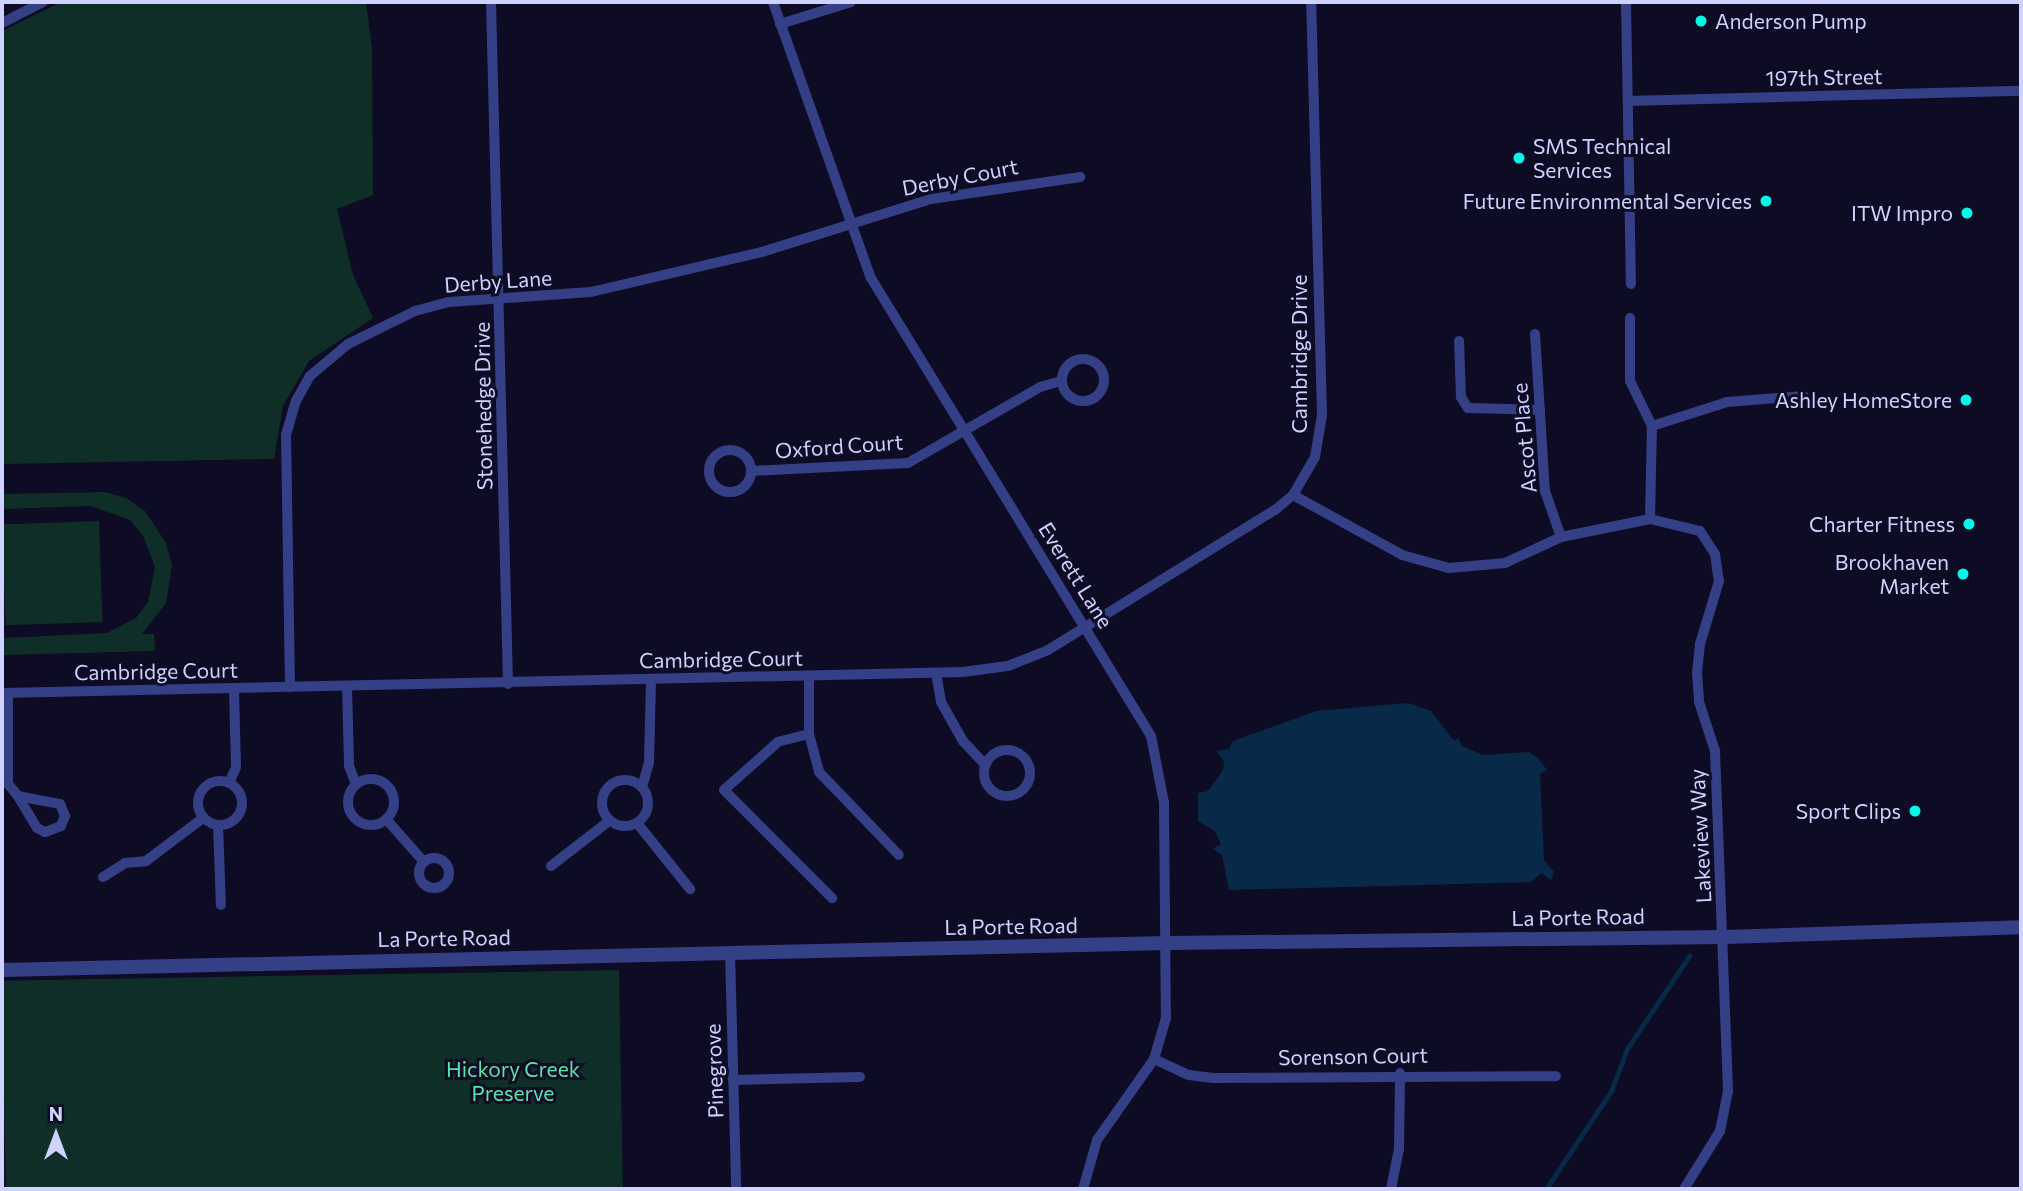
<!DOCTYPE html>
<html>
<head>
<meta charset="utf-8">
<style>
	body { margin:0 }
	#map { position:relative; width:2023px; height:1191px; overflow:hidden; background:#0d0c24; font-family:Commissioner,sans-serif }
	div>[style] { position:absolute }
	.green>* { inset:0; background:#0f2e28; transform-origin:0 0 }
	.water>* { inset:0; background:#082947 }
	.stream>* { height:4.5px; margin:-2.25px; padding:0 2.25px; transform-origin:2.25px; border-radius:2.25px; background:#082947 }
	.minor>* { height:10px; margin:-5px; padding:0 5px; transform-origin:5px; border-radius:5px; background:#353f86 }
	.minor>.ring { margin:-5px; padding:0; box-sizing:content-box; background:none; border:10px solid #353f86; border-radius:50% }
	.tertiary>* { height:14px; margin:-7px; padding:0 7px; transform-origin:7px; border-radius:7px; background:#353f86 }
	.dots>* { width:19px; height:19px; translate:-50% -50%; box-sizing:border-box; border:4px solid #0d0c24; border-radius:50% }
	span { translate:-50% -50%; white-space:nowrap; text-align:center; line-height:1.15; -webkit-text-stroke:6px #0d0c24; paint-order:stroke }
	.poi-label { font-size:21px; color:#cfd2ff }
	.left { translate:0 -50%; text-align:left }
	.right { translate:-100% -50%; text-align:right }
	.street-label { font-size:21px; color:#cfd2ff }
	.park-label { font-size:21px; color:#54e6a9 }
	.frame { position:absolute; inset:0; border:4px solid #cfd2ff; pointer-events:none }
	.north { position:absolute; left:21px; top:1100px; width:70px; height:70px; -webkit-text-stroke:5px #0d0c24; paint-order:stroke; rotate:0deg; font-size:19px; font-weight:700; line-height:28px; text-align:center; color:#cfd2ff }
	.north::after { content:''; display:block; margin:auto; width:24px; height:32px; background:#cfd2ff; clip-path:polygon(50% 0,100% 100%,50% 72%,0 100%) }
</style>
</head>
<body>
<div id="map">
	<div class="green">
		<i style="clip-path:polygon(61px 2px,366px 2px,372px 48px,373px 195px,337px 209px,353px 275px,373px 318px,309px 361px,283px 406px,274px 459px,2px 464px,2px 31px)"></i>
		<i style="clip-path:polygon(105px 492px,126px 498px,145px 511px,166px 543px,172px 565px,166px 603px,142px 634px,154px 634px,155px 651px,2px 655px,2px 638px,107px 633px,136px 618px,148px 602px,155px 567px,143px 536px,130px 520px,91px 506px,2px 509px,2px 494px)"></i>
		<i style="left:99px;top:521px;width:101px;height:97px;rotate:88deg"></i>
		<i style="left:619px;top:970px;width:219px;height:617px;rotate:89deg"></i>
	</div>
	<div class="water">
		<i style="clip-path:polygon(1408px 703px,1431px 711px,1454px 741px,1458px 738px,1462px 746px,1483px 755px,1529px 752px,1539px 759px,1547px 770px,1540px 774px,1544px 860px,1554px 872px,1551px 880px,1541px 873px,1531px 882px,1229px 890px,1222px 855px,1213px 849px,1221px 844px,1215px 831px,1198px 821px,1198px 793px,1208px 791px,1223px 770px,1224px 761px,1216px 751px,1229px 749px,1233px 741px,1316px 711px)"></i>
	</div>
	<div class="stream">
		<i style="left:1546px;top:1189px;width:118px;rotate:-56.4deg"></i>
		<i style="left:1611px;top:1091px;width:45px;rotate:-69.1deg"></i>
		<i style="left:1627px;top:1049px;width:112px;rotate:-56.3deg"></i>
	</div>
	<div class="minor">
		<i style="left:491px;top:2px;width:682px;rotate:88.57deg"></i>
		<i style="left:773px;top:2px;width:293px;rotate:70.5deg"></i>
		<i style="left:871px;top:278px;width:537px;rotate:58.56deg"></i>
		<i style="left:1151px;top:736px;width:68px;rotate:79deg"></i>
		<i style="left:1164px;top:803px;width:215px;rotate:89.5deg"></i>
		<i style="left:1166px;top:1018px;width:43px;rotate:106.3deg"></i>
		<i style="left:1154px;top:1059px;width:99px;rotate:125.1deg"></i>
		<i style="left:1097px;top:1140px;width:51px;rotate:105.9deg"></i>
		<i style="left:1626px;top:2px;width:282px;rotate:89deg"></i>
		<i style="left:2px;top:23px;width:46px;rotate:-27.1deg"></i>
		<i style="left:780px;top:24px;width:74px;rotate:-17.2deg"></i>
		<i style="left:1628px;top:101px;width:393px;rotate:-1.5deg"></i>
		<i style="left:1630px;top:318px;width:63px;rotate:90deg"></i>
		<i style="left:1630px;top:381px;width:50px;rotate:63.9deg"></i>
		<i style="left:1535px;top:334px;width:157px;rotate:86.4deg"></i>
		<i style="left:1545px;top:491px;width:49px;rotate:70.8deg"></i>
		<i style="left:1459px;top:341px;width:56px;rotate:88deg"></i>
		<i style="left:1461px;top:397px;width:13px;rotate:58deg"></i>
		<i style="left:1468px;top:408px;width:72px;rotate:1.6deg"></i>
		<i class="ring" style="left:1062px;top:359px;width:32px;height:32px"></i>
		<i class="ring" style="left:709px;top:450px;width:32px;height:32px"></i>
		<i style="left:751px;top:471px;width:157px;rotate:-2.9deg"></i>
		<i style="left:908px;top:463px;width:152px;rotate:-29.9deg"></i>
		<i style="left:1040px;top:387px;width:22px;rotate:-16deg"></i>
		<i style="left:1293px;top:495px;width:124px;rotate:28.8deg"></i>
		<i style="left:1402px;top:555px;width:49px;rotate:15.5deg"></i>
		<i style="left:1449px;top:568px;width:56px;rotate:-5.1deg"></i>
		<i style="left:1505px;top:563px;width:62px;rotate:-24.9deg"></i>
		<i style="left:1561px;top:537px;width:91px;rotate:-11.4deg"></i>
		<i style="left:1650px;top:519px;width:51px;rotate:13.5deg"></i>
		<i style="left:1700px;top:531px;width:27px;rotate:57deg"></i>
		<i style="left:1715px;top:554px;width:27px;rotate:82deg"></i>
		<i style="left:1719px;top:581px;width:66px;rotate:106.8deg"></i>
		<i style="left:1700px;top:644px;width:28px;rotate:96deg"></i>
		<i style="left:1697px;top:672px;width:30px;rotate:86deg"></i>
		<i style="left:1699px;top:702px;width:52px;rotate:71.9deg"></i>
		<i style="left:1715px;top:751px;width:340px;rotate:87.8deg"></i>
		<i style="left:1728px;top:1091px;width:41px;rotate:101.3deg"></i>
		<i style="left:1720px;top:1131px;width:68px;rotate:121.8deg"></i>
		<i style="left:1650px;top:519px;width:93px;rotate:-88.8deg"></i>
		<i style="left:1652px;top:426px;width:79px;rotate:-17.7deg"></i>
		<i style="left:1727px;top:402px;width:77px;rotate:-4.5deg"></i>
		<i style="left:936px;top:673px;width:29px;rotate:80deg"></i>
		<i style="left:941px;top:702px;width:45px;rotate:60.6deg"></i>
		<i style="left:963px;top:741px;width:33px;rotate:47deg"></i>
		<i style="left:809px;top:676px;width:58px;rotate:90deg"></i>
		<i style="left:809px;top:734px;width:39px;rotate:75deg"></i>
		<i style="left:819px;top:772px;width:115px;rotate:46.1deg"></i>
		<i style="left:290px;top:687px;width:252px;rotate:-90.9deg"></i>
		<i style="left:286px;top:435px;width:35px;rotate:-74deg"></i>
		<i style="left:296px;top:401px;width:29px;rotate:-61deg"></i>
		<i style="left:310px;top:376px;width:50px;rotate:-40.1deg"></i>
		<i style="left:348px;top:344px;width:75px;rotate:-26.2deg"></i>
		<i style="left:415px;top:311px;width:35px;rotate:-15deg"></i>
		<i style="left:449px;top:302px;width:142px;rotate:-4deg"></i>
		<i style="left:591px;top:292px;width:176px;rotate:-13.2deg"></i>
		<i style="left:762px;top:252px;width:177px;rotate:-17.4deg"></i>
		<i style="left:931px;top:199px;width:151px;rotate:-8.4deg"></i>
		<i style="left:347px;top:687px;width:79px;rotate:88.5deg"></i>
		<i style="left:349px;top:766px;width:19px;rotate:69deg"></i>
		<i style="left:2px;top:693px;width:961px;rotate:-1.25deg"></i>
		<i style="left:963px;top:672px;width:45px;rotate:-7.6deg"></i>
		<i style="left:1008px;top:666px;width:43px;rotate:-21.8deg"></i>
		<i style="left:1048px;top:650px;width:267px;rotate:-31.7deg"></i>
		<i style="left:1275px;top:510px;width:23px;rotate:-40deg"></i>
		<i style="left:1293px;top:495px;width:44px;rotate:-59.9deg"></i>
		<i style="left:1315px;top:457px;width:43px;rotate:-80.5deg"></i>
		<i style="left:1322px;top:415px;width:413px;rotate:-91.5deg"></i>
		<i style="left:8px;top:693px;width:91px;rotate:90deg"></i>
		<i style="left:8px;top:784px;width:16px;rotate:50deg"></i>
		<i style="left:18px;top:796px;width:43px;rotate:10.8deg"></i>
		<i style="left:60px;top:804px;width:13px;rotate:67deg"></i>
		<i style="left:65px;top:816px;width:11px;rotate:112deg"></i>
		<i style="left:61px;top:826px;width:17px;rotate:159deg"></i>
		<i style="left:45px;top:832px;width:9px;rotate:-153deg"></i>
		<i style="left:37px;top:828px;width:37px;rotate:-121deg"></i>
		<i style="left:809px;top:734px;width:32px;rotate:166deg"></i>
		<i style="left:778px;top:742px;width:72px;rotate:138.4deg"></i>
		<i style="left:724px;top:790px;width:153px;rotate:45deg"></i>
		<i class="ring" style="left:984px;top:750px;width:36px;height:36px"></i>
		<i class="ring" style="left:348px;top:779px;width:36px;height:36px"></i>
		<i class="ring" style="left:602px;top:780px;width:36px;height:36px"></i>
		<i class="ring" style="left:198px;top:781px;width:34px;height:34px"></i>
		<i style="left:229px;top:783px;width:17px;rotate:-66deg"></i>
		<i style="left:236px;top:767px;width:79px;rotate:-91.5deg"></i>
		<i style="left:642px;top:787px;width:26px;rotate:-74deg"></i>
		<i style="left:649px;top:762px;width:82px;rotate:-88.6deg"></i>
		<i style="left:386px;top:819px;width:57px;rotate:48.5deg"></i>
		<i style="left:637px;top:823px;width:85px;rotate:51.2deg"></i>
		<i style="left:218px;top:825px;width:80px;rotate:87.9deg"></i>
		<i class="ring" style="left:419px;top:858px;width:20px;height:20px"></i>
		<i style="left:551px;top:866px;width:73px;rotate:-37.8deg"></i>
		<i style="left:103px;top:877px;width:26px;rotate:-32deg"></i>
		<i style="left:125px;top:863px;width:21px;rotate:-5deg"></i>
		<i style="left:146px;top:861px;width:71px;rotate:-37deg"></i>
		<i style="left:730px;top:952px;width:237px;rotate:88.5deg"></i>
		<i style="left:1154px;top:1059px;width:38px;rotate:25deg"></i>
		<i style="left:1189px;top:1075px;width:24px;rotate:7deg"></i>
		<i style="left:1213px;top:1078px;width:343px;rotate:-0.3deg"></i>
		<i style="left:733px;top:1080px;width:127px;rotate:-1.4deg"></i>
		<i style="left:1391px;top:1189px;width:41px;rotate:-78.7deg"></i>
		<i style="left:1399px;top:1149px;width:76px;rotate:-89.2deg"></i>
	</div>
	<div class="tertiary">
		<i style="left:2px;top:970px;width:1165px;rotate:-1.33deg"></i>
		<i style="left:1167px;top:943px;width:558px;rotate:-0.62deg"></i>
		<i style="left:1725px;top:937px;width:296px;rotate:-1.9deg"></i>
	</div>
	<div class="dots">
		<i style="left:1701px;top:21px;background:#00faea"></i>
		<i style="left:1519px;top:158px;background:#00faea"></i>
		<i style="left:1766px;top:201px;background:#00faea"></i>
		<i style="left:1967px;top:213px;background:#00faea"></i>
		<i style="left:1966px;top:400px;background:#00faea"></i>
		<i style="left:1969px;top:524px;background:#00faea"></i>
		<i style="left:1963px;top:574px;background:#00faea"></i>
		<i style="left:1915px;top:811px;background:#00faea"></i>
	</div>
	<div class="poi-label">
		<span class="left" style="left:1715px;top:21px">Anderson Pump</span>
		<span class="left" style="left:1533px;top:158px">SMS Technical<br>Services</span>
		<span class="right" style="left:1752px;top:201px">Future Environmental Services</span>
		<span class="right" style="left:1953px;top:213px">ITW Impro</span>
		<span class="right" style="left:1952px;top:400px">Ashley HomeStore</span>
		<span class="right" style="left:1955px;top:524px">Charter Fitness</span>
		<span class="right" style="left:1949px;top:574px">Brookhaven<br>Market</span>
		<span class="right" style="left:1901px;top:811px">Sport Clips</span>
	</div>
	<div class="street-label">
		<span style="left:1824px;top:77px;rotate:-1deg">197th Street</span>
		<span style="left:960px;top:177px;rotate:-11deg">Derby Court</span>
		<span style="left:498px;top:281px;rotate:-4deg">Derby Lane</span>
		<span style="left:1299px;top:354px;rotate:-90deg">Cambridge Drive</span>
		<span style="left:483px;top:406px;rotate:-91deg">Stonehedge Drive</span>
		<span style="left:1524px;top:438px;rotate:-95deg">Ascot Place</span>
		<span style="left:839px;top:446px;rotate:-4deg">Oxford Court</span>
		<span style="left:1076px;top:575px;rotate:58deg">Everett Lane</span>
		<span style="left:721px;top:659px;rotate:-1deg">Cambridge Court</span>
		<span style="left:156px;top:671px;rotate:-1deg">Cambridge Court</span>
		<span style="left:1700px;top:836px;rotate:-93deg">Lakeview Way</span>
		<span style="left:1578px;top:917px;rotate:-1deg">La Porte Road</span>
		<span style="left:1011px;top:926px;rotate:-1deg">La Porte Road</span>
		<span style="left:444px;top:938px;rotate:-1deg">La Porte Road</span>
		<span style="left:1353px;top:1056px;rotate:-1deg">Sorenson Court</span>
		<span style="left:714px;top:1071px;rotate:-92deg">Pinegrove</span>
	</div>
	<div class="park-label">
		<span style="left:513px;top:1081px">Hickory Creek<br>Preserve</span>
	</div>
	<div class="frame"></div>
	<div class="north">N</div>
</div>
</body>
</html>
